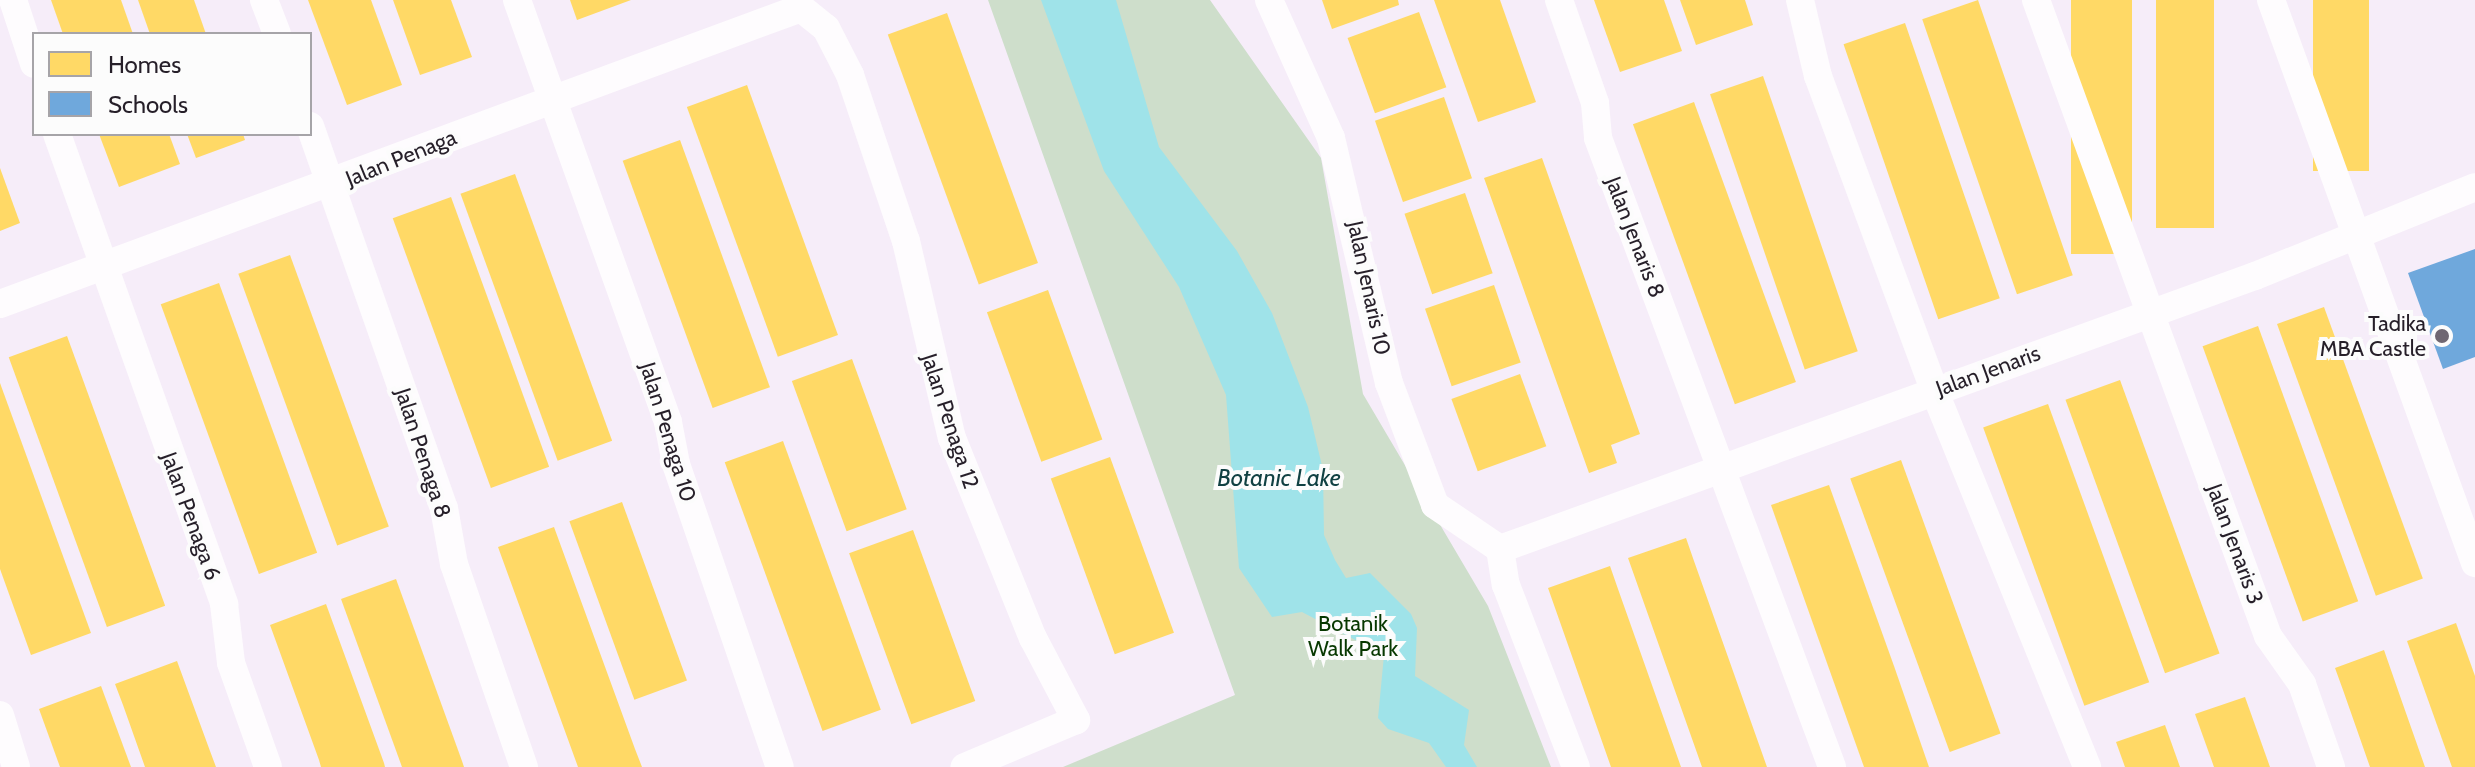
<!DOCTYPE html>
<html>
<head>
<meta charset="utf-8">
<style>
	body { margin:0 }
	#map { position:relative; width:2475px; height:767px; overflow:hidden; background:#f6edf9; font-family:Cabin,sans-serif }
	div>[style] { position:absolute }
	.green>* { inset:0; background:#cedecb }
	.water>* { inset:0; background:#9fe3e9 }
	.homes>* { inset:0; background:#ffd966; transform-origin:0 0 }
	.schools>* { inset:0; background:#6fa8dc }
	.minor>* { height:28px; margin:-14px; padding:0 14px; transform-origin:14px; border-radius:14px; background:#fefcfe }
	.dots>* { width:22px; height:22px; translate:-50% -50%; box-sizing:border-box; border:4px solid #fcfcfc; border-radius:50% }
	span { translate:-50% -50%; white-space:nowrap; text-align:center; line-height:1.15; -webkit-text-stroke:8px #fcfcfc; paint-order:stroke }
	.street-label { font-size:22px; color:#261f29 }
	.poi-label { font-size:22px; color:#261f29 }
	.right { translate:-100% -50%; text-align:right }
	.park-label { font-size:22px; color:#073800 }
	.water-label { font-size:24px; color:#114143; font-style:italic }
	.legend { position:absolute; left:32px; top:32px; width:280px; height:104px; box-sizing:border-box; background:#fcfcfc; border:2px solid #a6a4a8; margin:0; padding:10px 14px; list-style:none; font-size:24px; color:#261f29 }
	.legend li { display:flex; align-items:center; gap:16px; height:40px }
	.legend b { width:40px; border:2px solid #a6a4a8 }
</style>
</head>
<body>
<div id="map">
	<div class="green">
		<i style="clip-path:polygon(988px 0,1210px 0,1321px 158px,1363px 394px,1488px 606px,1551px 767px,1063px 767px,1235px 695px)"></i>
	</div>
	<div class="water">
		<i style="clip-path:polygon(1041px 0,1116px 0,1159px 147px,1237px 251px,1272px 313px,1308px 407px,1323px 470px,1324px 535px,1335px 560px,1346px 578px,1370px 573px,1411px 614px,1417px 628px,1415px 676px,1469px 710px,1464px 745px,1477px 767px,1446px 767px,1429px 743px,1388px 729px,1378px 718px,1384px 655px,1302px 612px,1272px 617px,1239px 568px,1226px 395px,1179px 287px,1104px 171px)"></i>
	</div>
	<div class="homes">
		<i style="clip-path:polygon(51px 0,121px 0,133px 34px,63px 34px)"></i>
		<i style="clip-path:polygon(138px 0,194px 0,206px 34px,150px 34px)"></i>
		<i style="clip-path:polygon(308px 0,371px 0,402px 85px,347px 105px)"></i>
		<i style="clip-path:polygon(393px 0,451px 0,472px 57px,420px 75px)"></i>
		<i style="clip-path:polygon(570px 0,631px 0,577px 20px)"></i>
		<i style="clip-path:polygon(1322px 0,1398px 0,1399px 5px,1332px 29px)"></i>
		<i style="clip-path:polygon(1434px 0,1500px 0,1536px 102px,1478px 122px)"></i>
		<i style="clip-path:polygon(1594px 0,1664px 0,1682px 51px,1620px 72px)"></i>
		<i style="clip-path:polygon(1680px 0,1745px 0,1753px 25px,1696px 45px)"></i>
		<i style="left:1978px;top:0;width:291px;height:59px;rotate:71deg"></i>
		<i style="left:2071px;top:0;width:61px;height:254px"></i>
		<i style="left:2156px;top:0;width:58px;height:228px"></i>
		<i style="left:2313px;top:0;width:56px;height:171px"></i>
		<i style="left:1419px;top:12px;width:80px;height:76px;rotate:70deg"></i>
		<i style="left:947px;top:13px;width:266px;height:63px;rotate:70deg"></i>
		<i style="left:1905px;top:23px;width:291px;height:65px;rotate:71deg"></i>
		<i style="left:1763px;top:76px;width:291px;height:56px;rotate:71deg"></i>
		<i style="left:747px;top:85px;width:266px;height:64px;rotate:70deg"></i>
		<i style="left:1444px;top:97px;width:86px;height:73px;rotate:71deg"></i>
		<i style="left:1694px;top:102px;width:298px;height:65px;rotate:70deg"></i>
		<i style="clip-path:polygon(99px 134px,169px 134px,180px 164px,119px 187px)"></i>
		<i style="clip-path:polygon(187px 134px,243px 134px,245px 140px,196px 158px)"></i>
		<i style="left:680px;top:140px;width:263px;height:61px;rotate:70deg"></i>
		<i style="clip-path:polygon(1542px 158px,1640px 434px,1611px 445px,1617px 463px,1589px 473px,1484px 178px)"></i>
		<i style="clip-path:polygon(0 168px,20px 223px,0 231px)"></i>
		<i style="left:515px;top:174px;width:284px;height:58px;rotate:70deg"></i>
		<i style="left:1465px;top:193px;width:85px;height:64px;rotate:71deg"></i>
		<i style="left:451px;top:197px;width:287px;height:62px;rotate:70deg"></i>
		<i style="left:290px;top:255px;width:289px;height:55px;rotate:70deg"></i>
		<i style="left:219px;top:283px;width:287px;height:62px;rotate:70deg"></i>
		<i style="left:1494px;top:285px;width:82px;height:73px;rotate:71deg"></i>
		<i style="left:1048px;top:290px;width:159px;height:65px;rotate:70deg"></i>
		<i style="left:2324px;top:307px;width:289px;height:50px;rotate:70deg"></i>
		<i style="left:2258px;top:326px;width:293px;height:59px;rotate:70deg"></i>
		<i style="left:67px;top:336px;width:287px;height:62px;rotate:70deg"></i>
		<i style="left:852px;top:359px;width:160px;height:64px;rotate:70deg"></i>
		<i style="left:1520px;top:374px;width:77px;height:73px;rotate:70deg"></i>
		<i style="left:2120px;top:380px;width:291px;height:58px;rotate:70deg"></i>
		<i style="clip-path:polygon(0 383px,91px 633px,31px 655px,0 569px)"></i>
		<i style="left:2048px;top:404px;width:296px;height:69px;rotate:70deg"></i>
		<i style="left:783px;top:441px;width:286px;height:62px;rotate:70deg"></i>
		<i style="left:1110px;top:457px;width:187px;height:63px;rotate:70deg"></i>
		<i style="left:1901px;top:460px;width:291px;height:54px;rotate:70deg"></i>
		<i style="clip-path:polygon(1829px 485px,1894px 666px,1929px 767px,1864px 767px,1811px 618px,1771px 505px)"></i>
		<i style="left:622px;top:502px;width:190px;height:56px;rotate:70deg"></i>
		<i style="clip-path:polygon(554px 527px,635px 749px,642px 767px,578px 767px,498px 547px)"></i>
		<i style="left:913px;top:530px;width:182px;height:68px;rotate:70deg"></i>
		<i style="clip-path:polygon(1686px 538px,1694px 561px,1767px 767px,1702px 767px,1628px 558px)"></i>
		<i style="clip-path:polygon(1610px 566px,1618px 589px,1681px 767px,1611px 767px,1548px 588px)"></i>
		<i style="clip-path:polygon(396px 579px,462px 761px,464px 767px,402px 767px,341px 599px)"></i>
		<i style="clip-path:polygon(326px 604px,384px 763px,385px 767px,321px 767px,319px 760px,270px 625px)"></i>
		<i style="clip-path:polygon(2456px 623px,2475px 676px,2475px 767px,2452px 767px,2407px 641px)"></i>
		<i style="clip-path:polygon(2384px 650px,2400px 696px,2425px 767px,2370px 767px,2343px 690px,2335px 668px)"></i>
		<i style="clip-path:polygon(177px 661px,210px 751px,216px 767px,145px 767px,123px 705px,115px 684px)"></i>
		<i style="clip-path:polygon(101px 686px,131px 767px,60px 767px,39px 709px)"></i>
		<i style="clip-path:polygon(2245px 697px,2270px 767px,2214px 767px,2195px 714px)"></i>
		<i style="clip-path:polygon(2165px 725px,2180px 767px,2125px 767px,2116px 742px)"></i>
	</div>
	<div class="schools">
		<i style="clip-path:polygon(2475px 249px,2475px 357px,2443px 369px,2408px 273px)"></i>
	</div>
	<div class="minor">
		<i style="left:13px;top:0;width:67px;rotate:71.8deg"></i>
		<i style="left:264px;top:0;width:36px;rotate:69deg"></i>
		<i style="left:517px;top:0;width:448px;rotate:70.3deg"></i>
		<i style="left:668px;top:422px;width:43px;rotate:79.2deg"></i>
		<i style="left:676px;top:464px;width:320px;rotate:71.1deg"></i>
		<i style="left:1269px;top:0;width:151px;rotate:65.8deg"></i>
		<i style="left:1331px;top:138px;width:252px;rotate:76.7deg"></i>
		<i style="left:1389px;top:383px;width:130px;rotate:69.3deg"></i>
		<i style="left:1435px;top:505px;width:78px;rotate:34.1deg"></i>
		<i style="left:1559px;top:0;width:109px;rotate:70.7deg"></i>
		<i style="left:1595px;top:103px;width:35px;rotate:85deg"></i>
		<i style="left:1598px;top:138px;width:671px;rotate:69.59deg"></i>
		<i style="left:1800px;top:0;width:78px;rotate:76.7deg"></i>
		<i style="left:1818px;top:76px;width:335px;rotate:69.7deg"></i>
		<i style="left:1934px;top:390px;width:407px;rotate:67.9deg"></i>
		<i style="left:2036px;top:0;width:677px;rotate:69.96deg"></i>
		<i style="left:2268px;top:636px;width:59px;rotate:54.7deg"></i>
		<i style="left:2302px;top:684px;width:88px;rotate:70.7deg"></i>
		<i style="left:2271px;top:0;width:599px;rotate:70.08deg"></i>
		<i style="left:801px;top:8px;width:32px;rotate:39deg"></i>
		<i style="left:826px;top:28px;width:53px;rotate:62.9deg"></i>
		<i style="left:850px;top:75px;width:175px;rotate:71.4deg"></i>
		<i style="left:906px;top:241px;width:202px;rotate:76.9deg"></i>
		<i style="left:952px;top:438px;width:216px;rotate:68deg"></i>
		<i style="left:1033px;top:638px;width:93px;rotate:62.3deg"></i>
		<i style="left:1076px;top:720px;width:121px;rotate:157.1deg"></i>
		<i style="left:310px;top:126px;width:405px;rotate:70.7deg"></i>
		<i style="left:444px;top:508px;width:57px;rotate:79.9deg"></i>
		<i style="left:454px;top:564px;width:215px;rotate:71deg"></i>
		<i style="left:57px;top:134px;width:499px;rotate:70.4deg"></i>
		<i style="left:224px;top:604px;width:59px;rotate:83.2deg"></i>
		<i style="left:231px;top:663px;width:110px;rotate:70.4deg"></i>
		<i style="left:0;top:304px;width:854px;rotate:-20.28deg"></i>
		<i style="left:1500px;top:549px;width:803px;rotate:-19.88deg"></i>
		<i style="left:2255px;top:276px;width:237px;rotate:-22deg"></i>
		<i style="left:1500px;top:549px;width:36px;rotate:81deg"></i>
		<i style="left:1506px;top:585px;width:195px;rotate:69deg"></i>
		<i style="left:0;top:715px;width:54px;rotate:72.9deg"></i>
	</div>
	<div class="dots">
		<i style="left:2442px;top:336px;background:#6f6772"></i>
	</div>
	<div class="street-label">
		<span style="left:401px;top:158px;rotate:-22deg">Jalan Penaga</span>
		<span style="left:1635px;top:237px;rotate:69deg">Jalan Jenaris 8</span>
		<span style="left:1369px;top:288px;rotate:78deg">Jalan Jenaris 10</span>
		<span style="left:1988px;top:371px;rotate:-20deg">Jalan Jenaris</span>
		<span style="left:950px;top:421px;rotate:72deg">Jalan Penaga 12</span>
		<span style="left:668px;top:432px;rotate:73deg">Jalan Penaga 10</span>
		<span style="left:423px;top:453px;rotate:72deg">Jalan Penaga 8</span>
		<span style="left:191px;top:516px;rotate:70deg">Jalan Penaga 6</span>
		<span style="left:2235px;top:544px;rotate:70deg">Jalan Jenaris 3</span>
	</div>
	<div class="poi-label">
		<span class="right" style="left:2426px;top:336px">Tadika<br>MBA Castle</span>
	</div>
	<div class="park-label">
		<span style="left:1353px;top:636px">Botanik<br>Walk Park</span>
	</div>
	<div class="water-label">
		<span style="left:1279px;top:478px">Botanic Lake</span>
	</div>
	<ul class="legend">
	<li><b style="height:22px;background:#ffd966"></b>Homes</li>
	<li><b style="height:22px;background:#6fa8dc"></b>Schools</li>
	</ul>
</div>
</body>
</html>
